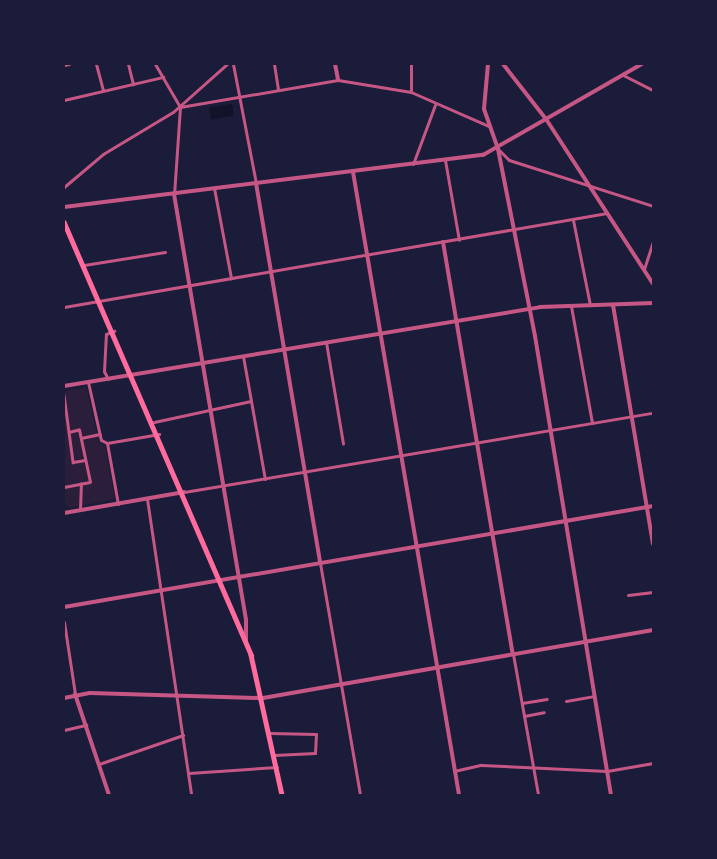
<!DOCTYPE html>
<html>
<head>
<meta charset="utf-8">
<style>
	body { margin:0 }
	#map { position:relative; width:717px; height:859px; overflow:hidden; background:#1b1b3a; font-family:"Work Sans",sans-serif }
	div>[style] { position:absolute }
	.green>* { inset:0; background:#2a1e3b }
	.water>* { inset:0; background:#12122b; transform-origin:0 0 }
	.pedestrian>* { height:2.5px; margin:-1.25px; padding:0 1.25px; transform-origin:1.25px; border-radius:1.25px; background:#c65784 }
	.minor>* { height:3px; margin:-1.5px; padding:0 1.5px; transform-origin:1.5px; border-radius:1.5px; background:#c65784 }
	.tertiary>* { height:4px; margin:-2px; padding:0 2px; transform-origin:2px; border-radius:2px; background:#c65784 }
	.secondary>* { height:4.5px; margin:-2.25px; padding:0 2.25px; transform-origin:2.25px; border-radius:2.25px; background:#ff6b9d }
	span { translate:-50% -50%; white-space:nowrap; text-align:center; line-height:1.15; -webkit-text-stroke:4px #1b1b3a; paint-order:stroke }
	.frame { position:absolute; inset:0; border:65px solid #1b1b3a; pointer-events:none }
</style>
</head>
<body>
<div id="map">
	<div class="green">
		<i style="clip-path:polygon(86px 387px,99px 442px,105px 446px,115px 499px,70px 508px,64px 503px,64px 391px)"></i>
	</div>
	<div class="water">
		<i style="left:232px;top:104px;width:12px;height:23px;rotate:81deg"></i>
	</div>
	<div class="pedestrian">
		<i style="left:64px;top:395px;width:68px;rotate:82.3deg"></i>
		<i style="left:73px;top:462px;width:12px;rotate:-9deg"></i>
		<i style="left:81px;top:438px;width:19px;rotate:-12deg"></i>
		<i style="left:64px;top:487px;width:26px;rotate:-11deg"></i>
		<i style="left:90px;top:482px;width:53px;rotate:-101.9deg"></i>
		<i style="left:79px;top:430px;width:8px;rotate:166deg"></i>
		<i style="left:80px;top:510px;width:26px;rotate:-88deg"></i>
	</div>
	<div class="minor">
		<i style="left:96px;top:64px;width:27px;rotate:75deg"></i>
		<i style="left:128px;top:64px;width:21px;rotate:76deg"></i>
		<i style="left:155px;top:64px;width:50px;rotate:59.8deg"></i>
		<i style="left:180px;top:107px;width:87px;rotate:93.9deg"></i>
		<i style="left:233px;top:64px;width:121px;rotate:79.1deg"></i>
		<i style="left:274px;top:64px;width:26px;rotate:81deg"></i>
		<i style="left:411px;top:64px;width:28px;rotate:90deg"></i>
		<i style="left:64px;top:65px;width:5px;rotate:-11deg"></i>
		<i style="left:623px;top:75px;width:34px;rotate:27deg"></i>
		<i style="left:64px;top:100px;width:102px;rotate:-13.1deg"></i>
		<i style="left:180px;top:107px;width:160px;rotate:-9.7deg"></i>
		<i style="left:338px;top:80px;width:74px;rotate:9.3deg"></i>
		<i style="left:411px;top:92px;width:85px;rotate:23.6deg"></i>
		<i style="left:499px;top:150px;width:14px;rotate:45deg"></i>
		<i style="left:509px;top:160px;width:151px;rotate:17.7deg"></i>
		<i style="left:445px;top:160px;width:81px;rotate:80.1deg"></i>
		<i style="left:413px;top:164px;width:63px;rotate:-69.6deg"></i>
		<i style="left:64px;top:187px;width:51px;rotate:-40.2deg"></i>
		<i style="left:103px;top:154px;width:82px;rotate:-31deg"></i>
		<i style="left:173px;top:112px;width:72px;rotate:-41.6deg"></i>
		<i style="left:214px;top:188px;width:92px;rotate:79.3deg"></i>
		<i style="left:573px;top:220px;width:87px;rotate:78.7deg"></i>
		<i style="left:84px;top:265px;width:82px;rotate:-9.1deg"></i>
		<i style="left:644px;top:269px;width:29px;rotate:-72deg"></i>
		<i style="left:571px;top:306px;width:119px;rotate:79.8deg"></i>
		<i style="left:64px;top:307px;width:551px;rotate:-9.82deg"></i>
		<i style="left:326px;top:342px;width:103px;rotate:80.5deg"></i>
		<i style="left:243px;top:356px;width:125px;rotate:79.9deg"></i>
		<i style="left:108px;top:379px;width:9px;rotate:-117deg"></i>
		<i style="left:104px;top:371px;width:37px;rotate:-87deg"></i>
		<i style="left:106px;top:334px;width:9px;rotate:-21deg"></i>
		<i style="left:88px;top:382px;width:59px;rotate:77.4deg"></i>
		<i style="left:101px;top:440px;width:7px;rotate:27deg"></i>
		<i style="left:107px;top:443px;width:62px;rotate:79.8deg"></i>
		<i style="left:154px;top:422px;width:99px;rotate:-12.2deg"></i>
		<i style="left:107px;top:443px;width:53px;rotate:-9.8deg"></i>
		<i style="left:184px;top:492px;width:476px;rotate:-9.6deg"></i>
		<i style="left:147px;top:499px;width:299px;rotate:81.5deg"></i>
		<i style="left:320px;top:563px;width:235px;rotate:80.2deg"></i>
		<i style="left:628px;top:595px;width:25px;rotate:-7deg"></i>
		<i style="left:64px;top:622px;width:73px;rotate:81.3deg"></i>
		<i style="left:513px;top:654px;width:143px;rotate:79.9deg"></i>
		<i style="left:566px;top:701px;width:28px;rotate:-10deg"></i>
		<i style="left:522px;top:703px;width:25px;rotate:-9deg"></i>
		<i style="left:524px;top:716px;width:20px;rotate:-11deg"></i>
		<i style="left:64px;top:730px;width:23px;rotate:-13deg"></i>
		<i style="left:270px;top:733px;width:46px;rotate:1.2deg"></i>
		<i style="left:316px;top:734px;width:19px;rotate:93deg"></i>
		<i style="left:315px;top:753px;width:41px;rotate:177.2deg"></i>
		<i style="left:99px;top:764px;width:89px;rotate:-19deg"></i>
		<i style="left:454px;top:771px;width:28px;rotate:-13deg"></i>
		<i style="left:481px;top:765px;width:126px;rotate:2.7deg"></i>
		<i style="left:607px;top:771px;width:47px;rotate:-9.9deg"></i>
		<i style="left:189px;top:773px;width:88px;rotate:-3.9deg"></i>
	</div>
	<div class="tertiary">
		<i style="left:335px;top:64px;width:16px;rotate:79deg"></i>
		<i style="left:488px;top:64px;width:45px;rotate:95.1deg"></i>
		<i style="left:484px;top:109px;width:42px;rotate:70.7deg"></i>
		<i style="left:498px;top:149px;width:191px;rotate:78.8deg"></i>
		<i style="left:535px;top:336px;width:465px;rotate:80.6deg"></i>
		<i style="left:503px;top:64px;width:70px;rotate:52deg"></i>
		<i style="left:546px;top:119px;width:197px;rotate:57deg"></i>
		<i style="left:353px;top:172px;width:632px;rotate:80.34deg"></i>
		<i style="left:256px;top:183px;width:385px;rotate:80.4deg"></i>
		<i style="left:174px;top:194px;width:432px;rotate:80.4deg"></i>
		<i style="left:246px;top:620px;width:20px;rotate:90deg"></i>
		<i style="left:64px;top:207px;width:422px;rotate:-7.1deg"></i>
		<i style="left:483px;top:155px;width:183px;rotate:-29.8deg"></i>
		<i style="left:443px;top:242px;width:418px;rotate:80.4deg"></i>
		<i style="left:613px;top:305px;width:242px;rotate:80.5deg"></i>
		<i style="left:64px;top:386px;width:483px;rotate:-9.4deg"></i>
		<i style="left:540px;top:307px;width:113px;rotate:-2deg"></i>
		<i style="left:64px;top:513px;width:122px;rotate:-9.9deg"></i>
		<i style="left:64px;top:607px;width:598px;rotate:-9.73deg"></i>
		<i style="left:75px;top:694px;width:107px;rotate:71.4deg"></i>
		<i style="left:64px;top:698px;width:26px;rotate:-11deg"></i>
		<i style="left:90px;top:693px;width:173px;rotate:1.7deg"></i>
		<i style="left:263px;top:698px;width:396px;rotate:-9.9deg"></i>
	</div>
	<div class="secondary">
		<i style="left:64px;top:222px;width:472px;rotate:66.6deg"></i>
		<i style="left:251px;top:655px;width:143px;rotate:77.5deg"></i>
	</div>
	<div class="frame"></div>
</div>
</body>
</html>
